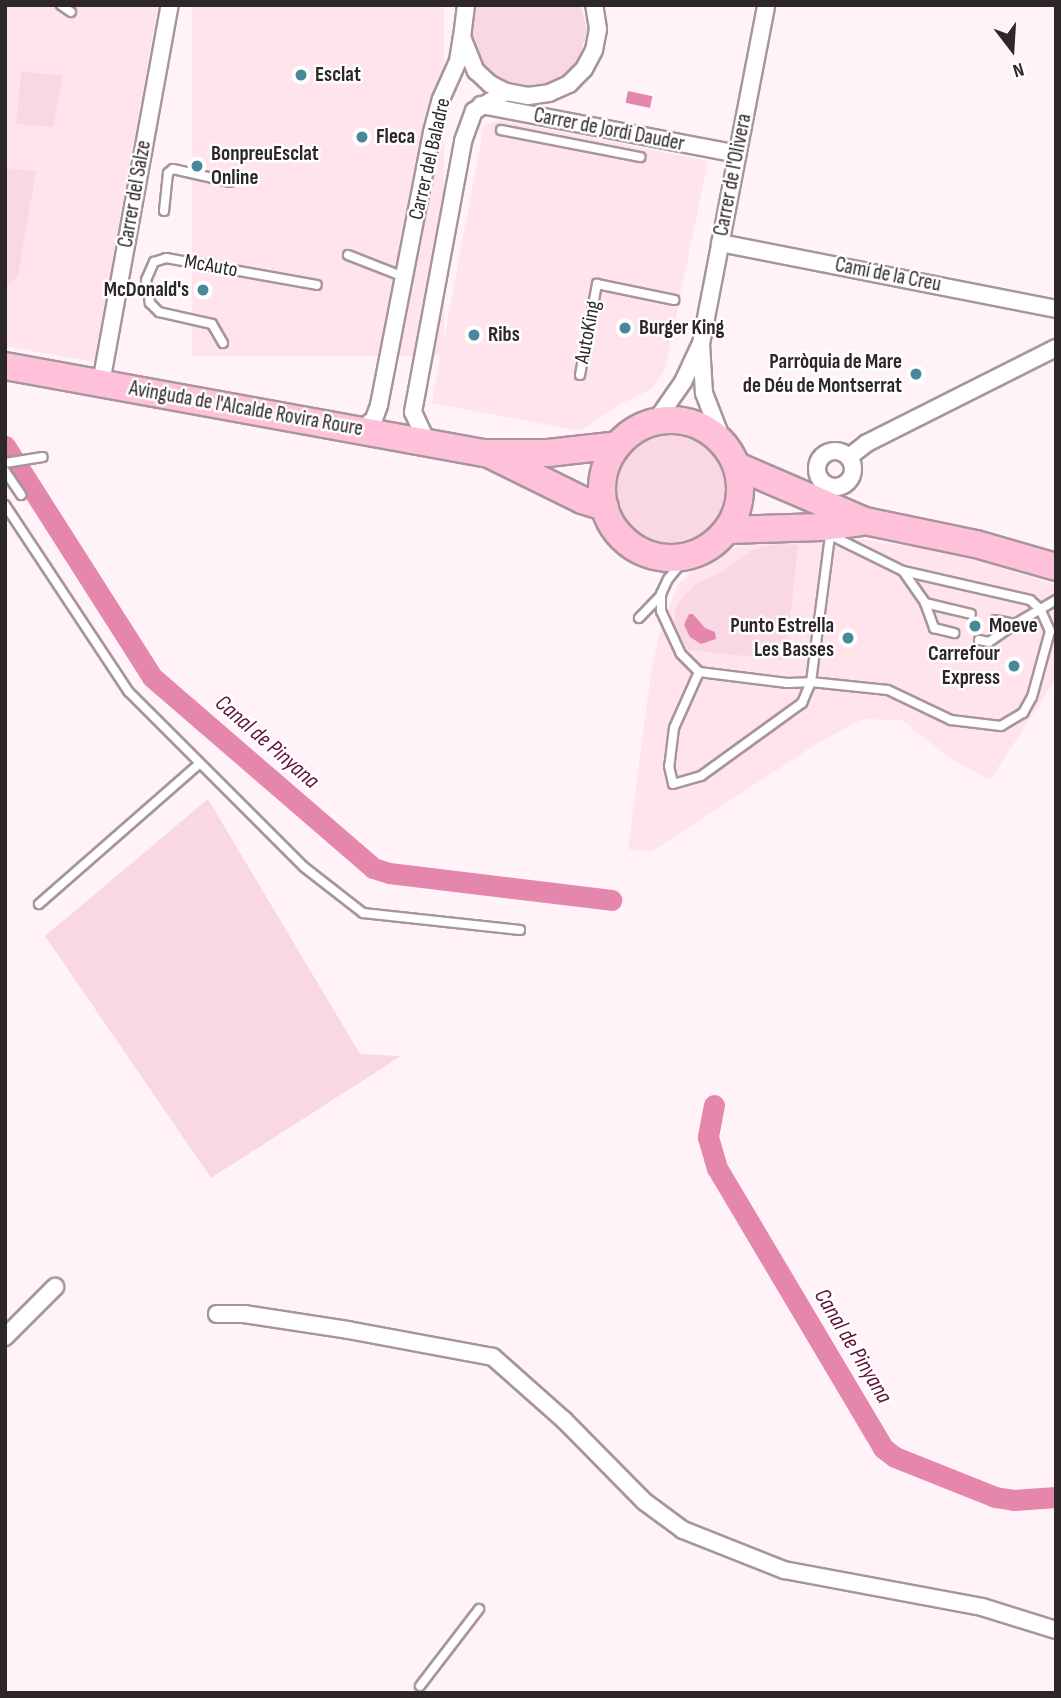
<!DOCTYPE html>
<html>
<head>
<meta charset="utf-8">
<style>
	body { margin:0 }
	#map { position:relative; width:1061px; height:1698px; overflow:hidden; background:#fff3f7; font-family:"Sofia Sans Condensed",sans-serif }
	div>[style] { position:absolute }
	.built>* { inset:0; background:#ffe3ed; transform-origin:0 0 }
	.green>* { inset:0; background:#f9d8e4 }
	.round { border-radius:50% }
	.water>* { inset:0; background:#e587ad; transform-origin:0 0 }
	.canal>* { height:21px; margin:-10.5px; padding:0 10.5px; transform-origin:10.5px; border-radius:10.5px; background:#e587ad }
	.roads { filter:drop-shadow(2px 0 #a7959b) drop-shadow(-2px 0 #a7959b) drop-shadow(0 2px #a7959b) drop-shadow(0 -2px #a7959b) }
	.lane>* { height:8px; margin:-4px; padding:0 4px; transform-origin:4px; border-radius:4px; background:#fff }
	.street>* { height:16px; margin:-8px; padding:0 8px; transform-origin:8px; border-radius:8px; background:#fff }
	.street>.ring { margin:-8px; padding:0; box-sizing:content-box; background:none; border:16px solid #fff; border-radius:50% }
	.primary>* { height:26px; margin:-13px; padding:0 13px; transform-origin:13px; border-radius:13px; background:#ffc1da }
	.primary>.ring { margin:-13px; padding:0; box-sizing:content-box; background:none; border:26px solid #ffc1da; border-radius:50% }
	.dots>* { width:19px; height:19px; translate:-50% -50%; box-sizing:border-box; border:4px solid #fff; border-radius:50% }
	span { translate:-50% -50%; white-space:nowrap; text-align:center; line-height:1.15; -webkit-text-stroke:5px #fff; paint-order:stroke }
	.poi-label { font-size:21px; color:#2e2729; font-weight:700 }
	.left { translate:0 -50%; text-align:left }
	.right { translate:-100% -50%; text-align:right }
	.street-label { font-size:21px; color:#2e2729 }
	.water-label { font-size:23px; color:#63103b; font-style:italic }
	.frame { position:absolute; inset:0; border:7px solid #2e2729; pointer-events:none }
	.north { position:absolute; left:977px; top:14px; width:70px; height:70px; -webkit-text-stroke:5px #fff; paint-order:stroke; rotate:163deg; font-size:19px; font-weight:700; line-height:28px; text-align:center; color:#2e2729 }
	.north::after { content:''; display:block; margin:auto; width:24px; height:32px; background:#2e2729; clip-path:polygon(50% 0,100% 100%,50% 72%,0 100%) }
</style>
</head>
<body>
<div id="map">
	<div class="built">
		<i style="clip-path:polygon(5px 5px,158px 5px,95px 362px,5px 346px)"></i>
		<i style="left:192px;top:5px;width:252px;height:351px"></i>
		<i style="clip-path:polygon(500px 120px,708px 161px,665px 370px,651px 389px,622px 403px,585px 428px,576px 430px,432px 403px,484px 126px)"></i>
		<i style="clip-path:polygon(751px 539px,860px 539px,959px 554px,1056px 585px,1056px 679px,990px 780px,948px 757px,902px 720px,862px 719px,818px 743px,651px 852px,628px 849px,651px 673px,661px 627px,678px 584px,695px 570px)"></i>
	</div>
	<div class="green">
		<i style="clip-path:polygon(477px 5px,581px 5px,587px 31px,579px 58px,568px 72px,548px 84px,525px 87px,503px 81px,485px 66px,474px 46px,472px 23px)"></i>
		<i style="clip-path:polygon(21px 72px,63px 75px,53px 127px,16px 124px)"></i>
		<i style="clip-path:polygon(5px 168px,36px 171px,18px 276px,5px 288px)"></i>
		<i class="round" style="left:614px;top:431px;width:116px;height:116px"></i>
		<i style="clip-path:polygon(776px 544px,798px 545px,786px 657px,782px 660px,688px 650px,673px 625px,676px 606px,682px 598px,695px 584px,722px 572px,754px 549px)"></i>
		<i style="clip-path:polygon(208px 799px,360px 1054px,401px 1056px,211px 1178px,45px 936px)"></i>
	</div>
	<div class="water">
		<i style="left:628px;top:91px;width:25px;height:12px;rotate:12deg"></i>
		<i style="clip-path:polygon(689px 614px,693px 614px,705px 628px,715px 632px,716px 639px,701px 644px,690px 637px,684px 625px)"></i>
	</div>
	<div class="canal">
		<i style="left:5px;top:446px;width:274px;rotate:57.5deg"></i>
		<i style="left:152px;top:677px;width:292px;rotate:40.8deg"></i>
		<i style="left:373px;top:868px;width:17px;rotate:17deg"></i>
		<i style="left:389px;top:873px;width:224px;rotate:6.9deg"></i>
		<i style="left:714px;top:1105px;width:33px;rotate:101deg"></i>
		<i style="left:708px;top:1137px;width:32px;rotate:74deg"></i>
		<i style="left:717px;top:1168px;width:326px;rotate:59.3deg"></i>
		<i style="left:883px;top:1448px;width:15px;rotate:37deg"></i>
		<i style="left:895px;top:1457px;width:108px;rotate:21.8deg"></i>
		<i style="left:995px;top:1497px;width:19px;rotate:9deg"></i>
		<i style="left:1014px;top:1500px;width:42px;rotate:-4.1deg"></i>
	</div>
	<div class="roads">
		<div class="lane">
			<i style="left:61px;top:5px;width:12px;rotate:35deg"></i>
			<i style="left:501px;top:130px;width:142px;rotate:11deg"></i>
			<i style="left:164px;top:211px;width:38px;rotate:-84deg"></i>
			<i style="left:168px;top:173px;width:6px;rotate:-39deg"></i>
			<i style="left:173px;top:169px;width:58px;rotate:12.8deg"></i>
			<i style="left:348px;top:255px;width:60px;rotate:21.4deg"></i>
			<i style="left:223px;top:343px;width:22px;rotate:-120deg"></i>
			<i style="left:212px;top:324px;width:54px;rotate:-167.2deg"></i>
			<i style="left:159px;top:312px;width:13px;rotate:-135deg"></i>
			<i style="left:150px;top:303px;width:23px;rotate:-100deg"></i>
			<i style="left:146px;top:280px;width:20px;rotate:-66deg"></i>
			<i style="left:154px;top:262px;width:13px;rotate:-18deg"></i>
			<i style="left:166px;top:258px;width:153px;rotate:10.1deg"></i>
			<i style="left:580px;top:375px;width:93px;rotate:-79.4deg"></i>
			<i style="left:597px;top:284px;width:79px;rotate:11.7deg"></i>
			<i style="left:5px;top:463px;width:38px;rotate:-9deg"></i>
			<i style="left:5px;top:471px;width:29px;rotate:56deg"></i>
			<i style="left:5px;top:505px;width:224px;rotate:56.5deg"></i>
			<i style="left:129px;top:692px;width:247px;rotate:45deg"></i>
			<i style="left:304px;top:867px;width:75px;rotate:37.9deg"></i>
			<i style="left:363px;top:913px;width:158px;rotate:6.2deg"></i>
			<i style="left:686px;top:557px;width:28px;rotate:129deg"></i>
			<i style="left:668px;top:579px;width:17px;rotate:115deg"></i>
			<i style="left:661px;top:594px;width:17px;rotate:90deg"></i>
			<i style="left:661px;top:611px;width:47px;rotate:65.1deg"></i>
			<i style="left:681px;top:654px;width:25px;rotate:45deg"></i>
			<i style="left:699px;top:672px;width:89px;rotate:7.1deg"></i>
			<i style="left:787px;top:683px;width:24px;rotate:-2deg"></i>
			<i style="left:811px;top:682px;width:77px;rotate:5.9deg"></i>
			<i style="left:888px;top:690px;width:70px;rotate:25.5deg"></i>
			<i style="left:951px;top:720px;width:50px;rotate:6.8deg"></i>
			<i style="left:1001px;top:726px;width:26px;rotate:-31deg"></i>
			<i style="left:1023px;top:713px;width:18px;rotate:-61deg"></i>
			<i style="left:1032px;top:697px;width:68px;rotate:-74.7deg"></i>
			<i style="left:1050px;top:631px;width:24px;rotate:-114deg"></i>
			<i style="left:1040px;top:609px;width:13px;rotate:-138deg"></i>
			<i style="left:1030px;top:600px;width:130px;rotate:-167.1deg"></i>
			<i style="left:903px;top:571px;width:81px;rotate:-153.7deg"></i>
			<i style="left:903px;top:571px;width:39px;rotate:55deg"></i>
			<i style="left:925px;top:603px;width:47px;rotate:13.4deg"></i>
			<i style="left:925px;top:603px;width:27px;rotate:70deg"></i>
			<i style="left:934px;top:628px;width:21px;rotate:14deg"></i>
			<i style="left:639px;top:618px;width:32px;rotate:-46deg"></i>
			<i style="left:995px;top:620px;width:20px;rotate:11deg"></i>
			<i style="left:1015px;top:624px;width:48px;rotate:-30.3deg"></i>
			<i style="left:979px;top:640px;width:10px;rotate:11deg"></i>
			<i style="left:989px;top:642px;width:32px;rotate:-35deg"></i>
			<i style="left:699px;top:672px;width:61px;rotate:114.1deg"></i>
			<i style="left:674px;top:728px;width:38px;rotate:97deg"></i>
			<i style="left:669px;top:766px;width:18px;rotate:77deg"></i>
			<i style="left:673px;top:784px;width:29px;rotate:-16deg"></i>
			<i style="left:701px;top:776px;width:125px;rotate:-35.9deg"></i>
			<i style="left:802px;top:703px;width:23px;rotate:-67deg"></i>
			<i style="left:811px;top:682px;width:148px;rotate:-82.6deg"></i>
			<i style="left:830px;top:535px;width:5px;rotate:-143deg"></i>
			<i style="left:39px;top:904px;width:213px;rotate:-41.2deg"></i>
			<i style="left:420px;top:1686px;width:97px;rotate:-52.5deg"></i>
		</div>
		<div class="street">
			<i style="left:466px;top:5px;width:32px;rotate:97deg"></i>
			<i style="left:462px;top:37px;width:37px;rotate:68deg"></i>
			<i style="left:476px;top:71px;width:19px;rotate:43deg"></i>
			<i style="left:490px;top:84px;width:18px;rotate:27deg"></i>
			<i style="left:506px;top:92px;width:22px;rotate:10deg"></i>
			<i style="left:528px;top:96px;width:21px;rotate:-8deg"></i>
			<i style="left:549px;top:93px;width:22px;rotate:-24deg"></i>
			<i style="left:569px;top:84px;width:21px;rotate:-45deg"></i>
			<i style="left:584px;top:69px;width:21px;rotate:-62deg"></i>
			<i style="left:594px;top:50px;width:21px;rotate:-79deg"></i>
			<i style="left:598px;top:29px;width:24px;rotate:-99deg"></i>
			<i style="left:481px;top:105px;width:261px;rotate:10.8deg"></i>
			<i style="left:720px;top:243px;width:342px;rotate:11.1deg"></i>
			<i style="left:101px;top:383px;width:384px;rotate:-79.7deg"></i>
			<i style="left:655px;top:422px;width:49px;rotate:-55deg"></i>
			<i style="left:683px;top:382px;width:40px;rotate:-65deg"></i>
			<i style="left:361px;top:430px;width:17px;rotate:-40deg"></i>
			<i style="left:374px;top:419px;width:15px;rotate:-70deg"></i>
			<i style="left:379px;top:405px;width:278px;rotate:-79deg"></i>
			<i style="left:432px;top:132px;width:34px;rotate:-75deg"></i>
			<i style="left:441px;top:99px;width:42px;rotate:-65.9deg"></i>
			<i style="left:458px;top:61px;width:24px;rotate:-81deg"></i>
			<i style="left:427px;top:442px;width:33px;rotate:-115deg"></i>
			<i style="left:413px;top:412px;width:276px;rotate:-79.5deg"></i>
			<i style="left:463px;top:141px;width:32px;rotate:-70deg"></i>
			<i style="left:474px;top:111px;width:37px;rotate:-31deg"></i>
			<i style="left:723px;top:442px;width:53px;rotate:-111.2deg"></i>
			<i style="left:704px;top:393px;width:49px;rotate:-93.5deg"></i>
			<i style="left:701px;top:344px;width:345px;rotate:-79.1deg"></i>
			<i class="ring" style="left:817px;top:451px;width:20px;height:20px"></i>
			<i style="left:849px;top:457px;width:23px;rotate:-38deg"></i>
			<i style="left:867px;top:443px;width:212px;rotate:-26.7deg"></i>
			<i style="left:217px;top:1314px;width:27px"></i>
			<i style="left:244px;top:1314px;width:105px;rotate:8.7deg"></i>
			<i style="left:348px;top:1330px;width:147px;rotate:10.5deg"></i>
			<i style="left:493px;top:1357px;width:95px;rotate:41.6deg"></i>
			<i style="left:564px;top:1420px;width:115px;rotate:45.4deg"></i>
			<i style="left:645px;top:1502px;width:47px;rotate:36.4deg"></i>
			<i style="left:683px;top:1530px;width:109px;rotate:21.6deg"></i>
			<i style="left:784px;top:1570px;width:201px;rotate:10.6deg"></i>
			<i style="left:982px;top:1607px;width:77px;rotate:17.3deg"></i>
			<i style="left:5px;top:1337px;width:71px;rotate:-45deg"></i>
		</div>
		<div class="primary">
			<i style="left:5px;top:366px;width:489px;rotate:10.3deg"></i>
			<i style="left:486px;top:453px;width:62px"></i>
			<i style="left:548px;top:453px;width:70px;rotate:-6.5deg"></i>
			<i class="ring" style="left:602px;top:420px;width:112px;height:112px"></i>
			<i style="left:491px;top:455px;width:102px;rotate:26.3deg"></i>
			<i style="left:582px;top:500px;width:24px;rotate:17deg"></i>
			<i style="left:737px;top:466px;width:139px;rotate:23.3deg"></i>
			<i style="left:865px;top:521px;width:113px;rotate:11.7deg"></i>
			<i style="left:976px;top:544px;width:83px;rotate:16deg"></i>
			<i style="left:727px;top:530px;width:95px;rotate:-1.8deg"></i>
			<i style="left:822px;top:527px;width:38px;rotate:-7deg"></i>
		</div>
	</div>
	<div class="dots">
		<i style="left:301px;top:75px;background:#47899a"></i>
		<i style="left:362px;top:137px;background:#47899a"></i>
		<i style="left:197px;top:166px;background:#47899a"></i>
		<i style="left:203px;top:290px;background:#47899a"></i>
		<i style="left:625px;top:328px;background:#47899a"></i>
		<i style="left:474px;top:335px;background:#47899a"></i>
		<i style="left:916px;top:374px;background:#47899a"></i>
		<i style="left:975px;top:626px;background:#47899a"></i>
		<i style="left:848px;top:638px;background:#47899a"></i>
		<i style="left:1014px;top:666px;background:#47899a"></i>
	</div>
	<div class="poi-label">
		<span class="left" style="left:315px;top:75px">Esclat</span>
		<span class="left" style="left:376px;top:137px">Fleca</span>
		<span class="left" style="left:211px;top:166px">BonpreuEsclat<br>Online</span>
		<span class="right" style="left:189px;top:290px">McDonald's</span>
		<span class="left" style="left:639px;top:328px">Burger King</span>
		<span class="left" style="left:488px;top:335px">Ribs</span>
		<span class="right" style="left:902px;top:374px">Parròquia de Mare<br>de Déu de Montserrat</span>
		<span class="right" style="left:834px;top:638px">Punto Estrella<br>Les Basses</span>
		<span class="left" style="left:989px;top:626px">Moeve</span>
		<span class="right" style="left:1000px;top:666px">Carrefour<br>Express</span>
	</div>
	<div class="street-label">
		<span style="left:609px;top:130px;rotate:11deg">Carrer de Jordi Dauder</span>
		<span style="left:430px;top:159px;rotate:-77deg">Carrer del Baladre</span>
		<span style="left:733px;top:175px;rotate:-79deg">Carrer de l'Olivera</span>
		<span style="left:135px;top:194px;rotate:-80deg">Carrer del Salze</span>
		<span style="left:211px;top:266px;rotate:10deg">McAuto</span>
		<span style="left:888px;top:275px;rotate:11deg">Camí de la Creu</span>
		<span style="left:588px;top:332px;rotate:-79deg">AutoKing</span>
		<span style="left:246px;top:409px;rotate:10deg">Avinguda de l'Alcalde Rovira Roure</span>
	</div>
	<div class="water-label">
		<span style="left:267px;top:742px;rotate:41deg">Canal de Pinyana</span>
		<span style="left:853px;top:1346px;rotate:59deg">Canal de Pinyana</span>
	</div>
	<div class="frame"></div>
	<div class="north">N</div>
</div>
</body>
</html>
